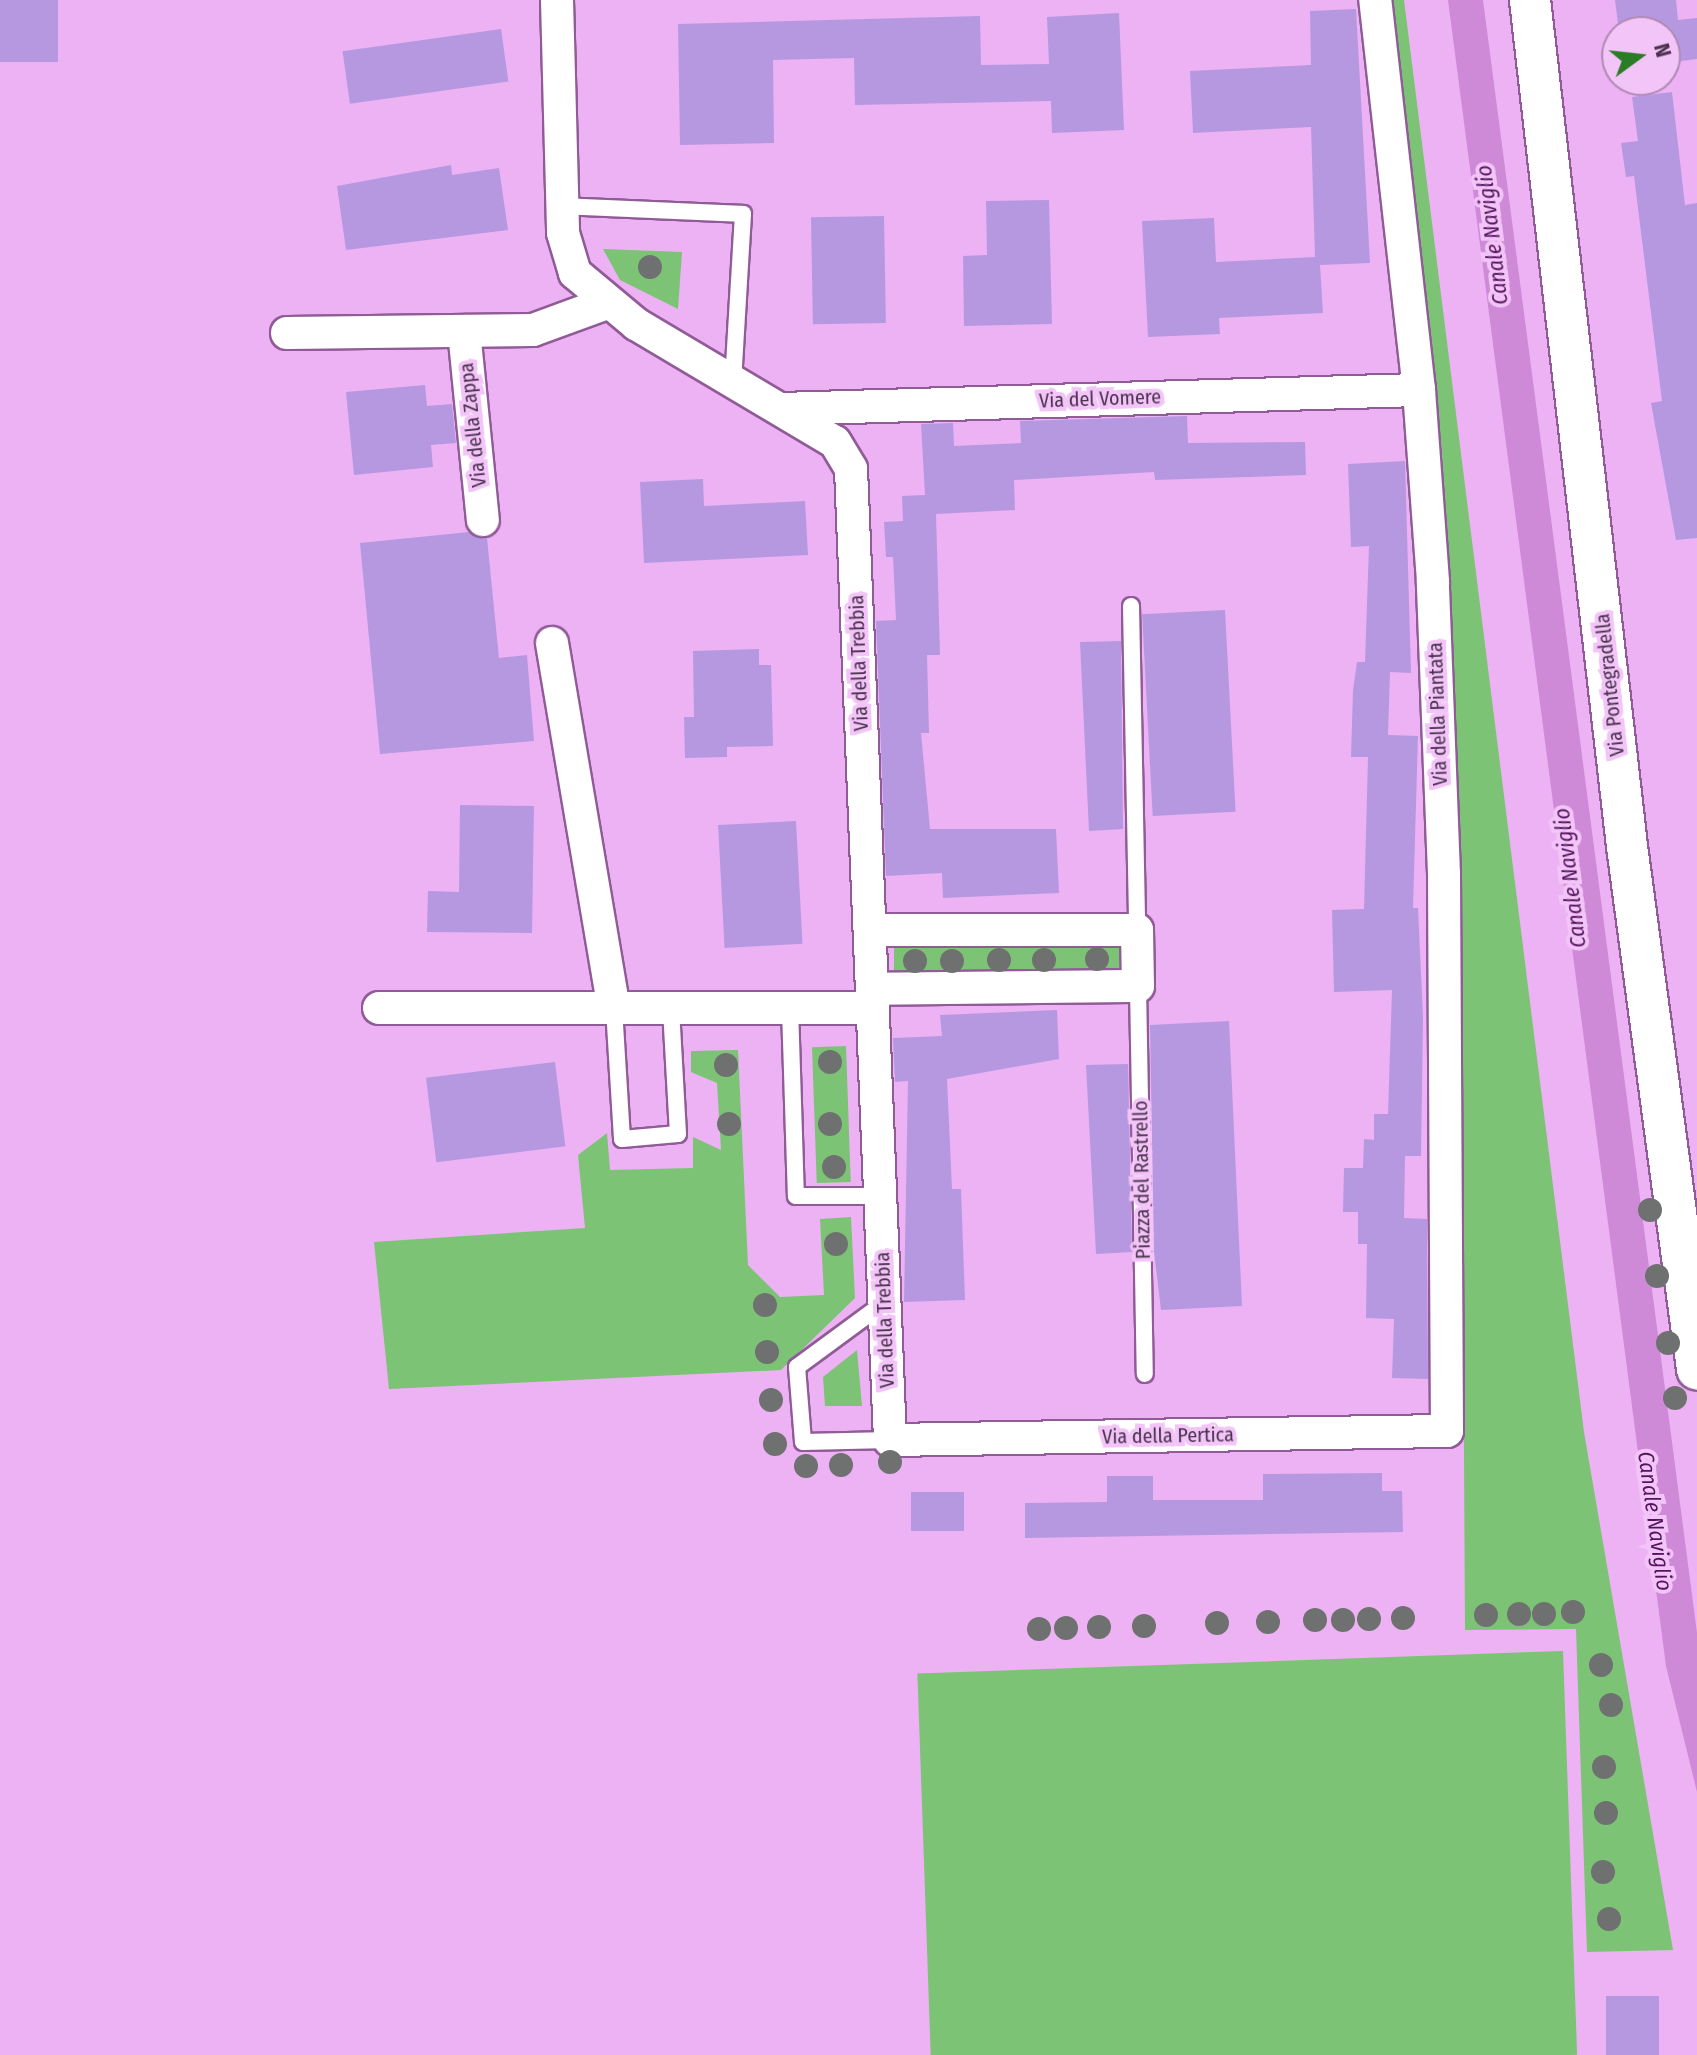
<!DOCTYPE html>
<html>
<head>
<meta charset="utf-8">
<style>
	body { margin:0 }
	#map { position:relative; width:1697px; height:2055px; overflow:hidden; background:#ecb2f3; font-family:"Fira Sans Condensed",sans-serif }
	div>[style] { position:absolute }
	.green>* { inset:0; background:#7cc376; transform-origin:0 0 }
	.water>* { inset:0; background:#ce89d7 }
	.building>* { inset:0; background:#b698e1; transform-origin:0 0 }
	.roads { filter:drop-shadow(2px 0 #905b97) drop-shadow(-2px 0 #905b97) drop-shadow(0 2px #905b97) drop-shadow(0 -2px #905b97) }
	.service>* { height:16px; margin:-8px; padding:0 8px; transform-origin:8px; border-radius:8px; background:#fff }
	.minor>* { height:32px; margin:-16px; padding:0 16px; transform-origin:16px; border-radius:16px; background:#fff }
	.tertiary>* { height:40px; margin:-20px; padding:0 20px; transform-origin:20px; border-radius:20px; background:#fff }
	.trees>* { width:24px; height:24px; margin:-12px; border-radius:50%; background:#6e7170 }
	span { translate:-50% -50%; white-space:nowrap; text-align:center; line-height:1.15; -webkit-text-stroke:8px #f3c4f8; paint-order:stroke }
	.street-label { font-size:20px; color:#49324d }
	.water-label { font-size:22px; color:#53145c; font-style:italic }
	.north { position:absolute; left:1601px; top:16px; width:80px; height:80px; box-sizing:border-box; background:#f3c4f8; border:2px solid #af8ab4; border-radius:50%; rotate:75deg; font-size:22px; font-weight:700; line-height:32px; text-align:center; color:#49324d }
	.north::after { content:''; display:block; margin:auto; width:28px; height:36px; background:#2a7c27; clip-path:polygon(50% 0,100% 100%,50% 72%,0 100%) }
</style>
</head>
<body>
<div id="map">
	<div class="green">
		<i style="clip-path:polygon(1388px 0,1404px 0,1584px 1432px,1673px 1950px,1587px 1952px,1576px 1629px,1465px 1630px,1462px 1101px,1442px 451px)"></i>
		<i style="clip-path:polygon(603px 249px,682px 252px,678px 309px,620px 280px)"></i>
		<i style="left:1119px;top:942px;width:35px;height:225px;rotate:90deg"></i>
		<i style="left:846px;top:1046px;width:136px;height:34px;rotate:88deg"></i>
		<i style="clip-path:polygon(738px 1050px,748px 1265px,780px 1297px,824px 1295px,820px 1219px,851px 1217px,855px 1298px,781px 1370px,389px 1389px,374px 1242px,585px 1228px,578px 1155px,607px 1133px,610px 1170px,693px 1168px,693px 1137px,721px 1150px,717px 1083px,691px 1072px,691px 1051px)"></i>
		<i style="clip-path:polygon(857px 1350px,862px 1406px,825px 1406px,823px 1377px)"></i>
		<i style="left:1563px;top:1651px;width:404px;height:646px;rotate:88deg"></i>
	</div>
	<div class="water">
		<i style="clip-path:polygon(1448px 0,1483px 0,1697px 1633px,1697px 1792px,1666px 1666px)"></i>
	</div>
	<div class="building">
		<i style="left:0;top:0;width:58px;height:62px"></i>
		<i style="clip-path:polygon(1615px 0,1676px 0,1678px 20px,1697px 18px,1697px 59px,1665px 63px,1665px 32px,1619px 32px)"></i>
		<i style="clip-path:polygon(1356px 9px,1370px 263px,1320px 265px,1323px 313px,1219px 318px,1220px 334px,1148px 337px,1142px 221px,1214px 218px,1216px 262px,1315px 257px,1311px 127px,1193px 133px,1190px 71px,1311px 65px,1310px 11px)"></i>
		<i style="clip-path:polygon(1119px 13px,1124px 130px,1052px 133px,1051px 101px,855px 105px,854px 58px,773px 60px,774px 143px,680px 145px,678px 24px,980px 16px,981px 65px,1049px 64px,1047px 17px)"></i>
		<i style="left:501px;top:29px;width:53px;height:160px;rotate:82deg"></i>
		<i style="clip-path:polygon(1672px 92px,1685px 205px,1697px 203px,1697px 538px,1676px 540px,1651px 403px,1662px 401px,1634px 176px,1626px 177px,1621px 143px,1638px 141px,1632px 97px)"></i>
		<i style="clip-path:polygon(451px 165px,452px 175px,499px 168px,508px 230px,346px 250px,337px 186px)"></i>
		<i style="clip-path:polygon(1049px 200px,1052px 324px,964px 326px,963px 256px,987px 255px,986px 201px)"></i>
		<i style="left:884px;top:216px;width:107px;height:73px;rotate:89deg"></i>
		<i style="clip-path:polygon(425px 385px,427px 406px,452px 404px,456px 443px,431px 445px,433px 467px,354px 475px,346px 392px)"></i>
		<i style="clip-path:polygon(1187px 416px,1188px 443px,1305px 442px,1306px 475px,1155px 480px,1154px 472px,1014px 480px,1015px 510px,936px 514px,940px 655px,927px 655px,929px 733px,921px 733px,930px 829px,1056px 829px,1059px 893px,943px 898px,942px 873px,886px 876px,876px 621px,896px 620px,893px 557px,886px 557px,884px 522px,903px 521px,902px 496px,925px 495px,921px 424px,953px 423px,954px 446px,1021px 443px,1020px 421px)"></i>
		<i style="clip-path:polygon(1405px 461px,1411px 673px,1390px 672px,1388px 735px,1418px 736px,1413px 908px,1418px 908px,1423px 1017px,1421px 1156px,1405px 1156px,1404px 1218px,1427px 1219px,1428px 1379px,1392px 1378px,1394px 1319px,1366px 1318px,1367px 1244px,1358px 1244px,1358px 1212px,1343px 1212px,1344px 1168px,1363px 1168px,1364px 1139px,1374px 1140px,1374px 1114px,1388px 1114px,1392px 990px,1334px 992px,1332px 910px,1364px 909px,1368px 757px,1351px 757px,1353px 690px,1357px 662px,1365px 662px,1369px 546px,1351px 547px,1348px 464px)"></i>
		<i style="clip-path:polygon(703px 479px,704px 506px,805px 501px,808px 555px,644px 563px,640px 482px)"></i>
		<i style="clip-path:polygon(469px 532px,487px 538px,499px 658px,527px 655px,534px 741px,380px 754px,360px 543px)"></i>
		<i style="left:1225px;top:610px;width:202px;height:83px;rotate:87deg"></i>
		<i style="clip-path:polygon(1121px 641px,1123px 829px,1089px 831px,1080px 642px)"></i>
		<i style="clip-path:polygon(759px 649px,759px 665px,771px 665px,773px 746px,727px 747px,727px 757px,685px 758px,684px 717px,694px 717px,693px 651px)"></i>
		<i style="clip-path:polygon(460px 805px,534px 806px,532px 933px,427px 932px,428px 891px,459px 892px)"></i>
		<i style="left:796px;top:821px;width:123px;height:78px;rotate:87deg"></i>
		<i style="clip-path:polygon(1057px 1010px,1059px 1059px,947px 1079px,952px 1189px,961px 1189px,965px 1300px,904px 1302px,908px 1081px,895px 1082px,893px 1038px,942px 1036px,940px 1015px)"></i>
		<i style="clip-path:polygon(1229px 1021px,1242px 1306px,1161px 1310px,1154px 1251px,1150px 1025px)"></i>
		<i style="left:555px;top:1062px;width:85px;height:130px;rotate:83deg"></i>
		<i style="clip-path:polygon(1128px 1064px,1132px 1252px,1096px 1254px,1086px 1065px)"></i>
		<i style="clip-path:polygon(1382px 1473px,1382px 1491px,1402px 1491px,1403px 1532px,1025px 1538px,1025px 1503px,1107px 1502px,1107px 1476px,1153px 1476px,1153px 1500px,1263px 1500px,1263px 1474px)"></i>
		<i style="left:911px;top:1492px;width:53px;height:39px"></i>
		<i style="left:1606px;top:1996px;width:53px;height:59px"></i>
	</div>
	<div class="roads">
		<div class="service">
			<i style="left:562px;top:206px;width:181px;rotate:2.5deg"></i>
			<i style="left:743px;top:214px;width:167px;rotate:93.4deg"></i>
			<i style="left:1131px;top:606px;width:324px;rotate:88.9deg"></i>
			<i style="left:1138px;top:986px;width:388px;rotate:89deg"></i>
			<i style="left:614px;top:1008px;width:131px;rotate:86.5deg"></i>
			<i style="left:622px;top:1139px;width:56px;rotate:-5.1deg"></i>
			<i style="left:678px;top:1134px;width:126px;rotate:-93.2deg"></i>
			<i style="left:790px;top:1008px;width:188px;rotate:88.2deg"></i>
			<i style="left:796px;top:1196px;width:84px"></i>
			<i style="left:884px;top:1303px;width:108px;rotate:143.7deg"></i>
			<i style="left:797px;top:1367px;width:75px;rotate:85.4deg"></i>
			<i style="left:803px;top:1442px;width:87px;rotate:-1.3deg"></i>
		</div>
		<div class="minor">
			<i style="left:557px;top:0;width:233px;rotate:88.5deg"></i>
			<i style="left:563px;top:233px;width:42px;rotate:73.3deg"></i>
			<i style="left:575px;top:273px;width:80px;rotate:39.9deg"></i>
			<i style="left:636px;top:324px;width:231px;rotate:30.7deg"></i>
			<i style="left:835px;top:442px;width:31px;rotate:59deg"></i>
			<i style="left:851px;top:469px;width:972px;rotate:87.7deg"></i>
			<i style="left:890px;top:1440px;width:557px;rotate:-0.93deg"></i>
			<i style="left:1447px;top:1431px;width:557px;rotate:-90.31deg"></i>
			<i style="left:1444px;top:874px;width:293px;rotate:-92.2deg"></i>
			<i style="left:1433px;top:581px;width:192px;rotate:-94.2deg"></i>
			<i style="left:1419px;top:390px;width:392px;rotate:-96.4deg"></i>
			<i style="left:464px;top:331px;width:190px;rotate:84.3deg"></i>
			<i style="left:287px;top:333px;width:246px;rotate:-0.7deg"></i>
			<i style="left:533px;top:330px;width:76px;rotate:-20.1deg"></i>
			<i style="left:781px;top:409px;width:638px;rotate:-1.71deg"></i>
			<i style="left:552px;top:643px;width:370px;rotate:80.4deg"></i>
			<i style="left:870px;top:930px;width:267px"></i>
			<i style="left:1137px;top:930px;width:56px;rotate:89deg"></i>
			<i style="left:1138px;top:986px;width:266px;rotate:179.4deg"></i>
			<i style="left:379px;top:1008px;width:494px"></i>
		</div>
		<div class="tertiary">
			<i style="left:1530px;top:0;width:852px;rotate:83.46deg"></i>
			<i style="left:1627px;top:846px;width:528px;rotate:82.38deg"></i>
		</div>
	</div>
	<div class="trees">
		<i style="left:650px;top:267px"></i>
		<i style="left:1097px;top:959px"></i>
		<i style="left:999px;top:960px"></i>
		<i style="left:1044px;top:960px"></i>
		<i style="left:915px;top:961px"></i>
		<i style="left:952px;top:961px"></i>
		<i style="left:830px;top:1062px"></i>
		<i style="left:726px;top:1065px"></i>
		<i style="left:729px;top:1124px"></i>
		<i style="left:830px;top:1124px"></i>
		<i style="left:834px;top:1167px"></i>
		<i style="left:1650px;top:1210px"></i>
		<i style="left:836px;top:1244px"></i>
		<i style="left:1657px;top:1276px"></i>
		<i style="left:765px;top:1305px"></i>
		<i style="left:1668px;top:1343px"></i>
		<i style="left:767px;top:1352px"></i>
		<i style="left:1675px;top:1398px"></i>
		<i style="left:771px;top:1400px"></i>
		<i style="left:775px;top:1444px"></i>
		<i style="left:890px;top:1462px"></i>
		<i style="left:841px;top:1465px"></i>
		<i style="left:806px;top:1466px"></i>
		<i style="left:1573px;top:1612px"></i>
		<i style="left:1519px;top:1614px"></i>
		<i style="left:1544px;top:1614px"></i>
		<i style="left:1486px;top:1615px"></i>
		<i style="left:1403px;top:1618px"></i>
		<i style="left:1369px;top:1619px"></i>
		<i style="left:1315px;top:1620px"></i>
		<i style="left:1343px;top:1620px"></i>
		<i style="left:1268px;top:1622px"></i>
		<i style="left:1217px;top:1623px"></i>
		<i style="left:1144px;top:1626px"></i>
		<i style="left:1099px;top:1627px"></i>
		<i style="left:1066px;top:1628px"></i>
		<i style="left:1039px;top:1629px"></i>
		<i style="left:1601px;top:1665px"></i>
		<i style="left:1611px;top:1705px"></i>
		<i style="left:1604px;top:1767px"></i>
		<i style="left:1606px;top:1813px"></i>
		<i style="left:1603px;top:1872px"></i>
		<i style="left:1609px;top:1919px"></i>
	</div>
	<div class="street-label">
		<span style="left:1100px;top:399px;rotate:-2deg">Via del Vomere</span>
		<span style="left:473px;top:425px;rotate:-96deg">Via della Zappa</span>
		<span style="left:859px;top:663px;rotate:-92deg">Via della Trebbia</span>
		<span style="left:1610px;top:685px;rotate:-96deg">Via Pontegradella</span>
		<span style="left:1438px;top:714px;rotate:-92deg">Via della Piantata</span>
		<span style="left:1142px;top:1180px;rotate:-91deg">Piazza del Rastrello</span>
		<span style="left:885px;top:1320px;rotate:-92deg">Via della Trebbia</span>
		<span style="left:1168px;top:1436px;rotate:-1deg">Via della Pertica</span>
	</div>
	<div class="water-label">
		<span style="left:1492px;top:235px;rotate:-97deg">Canale Naviglio</span>
		<span style="left:1570px;top:878px;rotate:-97deg">Canale Naviglio</span>
		<span style="left:1655px;top:1521px;rotate:82deg">Canale Naviglio</span>
	</div>
	<div class="north">N</div>
</div>
</body>
</html>
